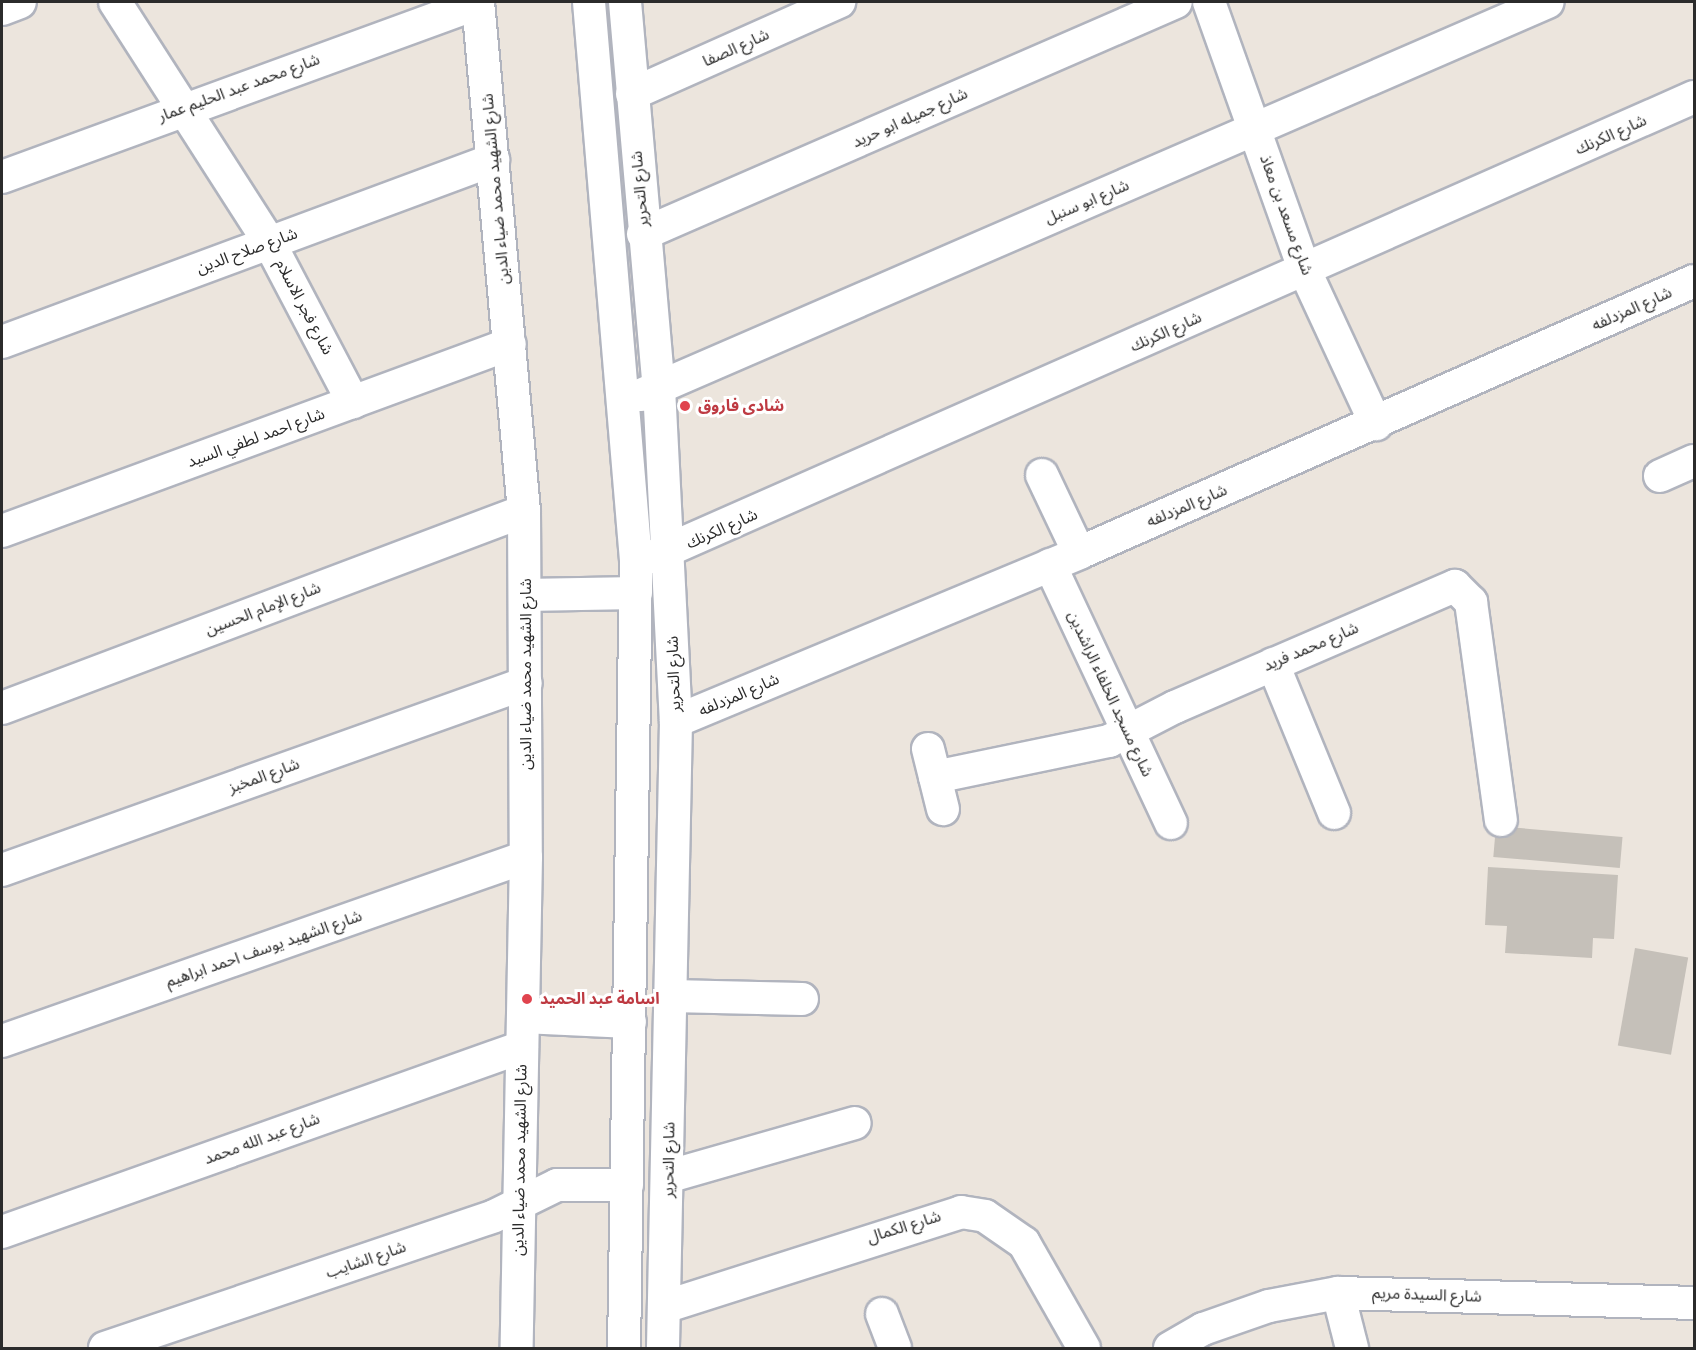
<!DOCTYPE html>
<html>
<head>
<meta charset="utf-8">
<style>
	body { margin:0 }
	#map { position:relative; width:1696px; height:1350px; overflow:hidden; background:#ece5dd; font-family:"Public Sans","Noto Sans Arabic",sans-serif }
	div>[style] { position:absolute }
	.building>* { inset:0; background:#c5c0b9; transform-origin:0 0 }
	.roads { filter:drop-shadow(2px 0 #b1b4be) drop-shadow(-2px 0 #b1b4be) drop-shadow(0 2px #b1b4be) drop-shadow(0 -2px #b1b4be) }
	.minor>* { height:32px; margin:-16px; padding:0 16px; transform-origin:16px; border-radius:16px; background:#fff }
	.dots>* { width:16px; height:16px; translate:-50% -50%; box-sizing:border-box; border:3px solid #fff; border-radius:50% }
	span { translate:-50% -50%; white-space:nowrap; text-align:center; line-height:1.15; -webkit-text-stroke:6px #fff; paint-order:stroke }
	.street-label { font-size:16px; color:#2b2b2b }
	.health-label { font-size:16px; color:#be3a42; font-weight:700 }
	.left { translate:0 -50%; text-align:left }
	.frame { position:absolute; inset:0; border:3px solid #2b2b2b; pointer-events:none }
</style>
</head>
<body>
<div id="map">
	<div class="building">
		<i style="left:1496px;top:826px;width:127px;height:31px;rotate:5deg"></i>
		<i style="clip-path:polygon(1488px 867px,1618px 875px,1614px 939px,1593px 938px,1592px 958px,1505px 953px,1507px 926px,1485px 925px)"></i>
		<i style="left:1635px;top:948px;width:54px;height:99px;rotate:10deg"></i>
	</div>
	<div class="roads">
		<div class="minor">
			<i style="left:115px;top:2px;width:285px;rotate:57.3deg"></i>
			<i style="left:269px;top:242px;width:181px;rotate:62.3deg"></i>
			<i style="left:478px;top:2px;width:511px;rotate:84.84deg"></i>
			<i style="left:524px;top:511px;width:346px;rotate:89.7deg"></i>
			<i style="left:526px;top:857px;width:491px;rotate:91.1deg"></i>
			<i style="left:589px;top:2px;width:561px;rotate:85.19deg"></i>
			<i style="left:636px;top:561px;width:787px;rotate:90.87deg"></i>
			<i style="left:625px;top:2px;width:387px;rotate:85deg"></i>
			<i style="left:659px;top:388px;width:333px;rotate:87.1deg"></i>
			<i style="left:676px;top:721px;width:627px;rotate:91.19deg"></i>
			<i style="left:1209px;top:2px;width:286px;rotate:70.4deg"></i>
			<i style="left:1305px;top:271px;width:169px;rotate:65.1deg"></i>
			<i style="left:2px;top:9px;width:19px;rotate:-21deg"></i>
			<i style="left:632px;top:94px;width:227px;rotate:-24deg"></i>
			<i style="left:2px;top:177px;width:507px;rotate:-20.08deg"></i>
			<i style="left:643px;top:234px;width:581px;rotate:-23.52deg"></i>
			<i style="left:2px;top:342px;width:524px;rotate:-20.34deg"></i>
			<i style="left:641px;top:395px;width:988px;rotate:-23.43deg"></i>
			<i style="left:1042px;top:475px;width:86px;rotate:64.6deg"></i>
			<i style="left:1660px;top:476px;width:37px;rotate:-24deg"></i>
			<i style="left:2px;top:531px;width:541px;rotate:-20.21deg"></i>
			<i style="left:652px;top:557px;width:1139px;rotate:-23.82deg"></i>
			<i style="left:1050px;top:565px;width:285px;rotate:64.9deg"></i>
			<i style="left:526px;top:595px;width:110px;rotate:-1deg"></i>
			<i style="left:1273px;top:664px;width:161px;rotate:67.7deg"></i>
			<i style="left:2px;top:708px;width:558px;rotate:-20.68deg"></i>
			<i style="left:676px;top:721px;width:437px;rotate:-22.6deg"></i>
			<i style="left:1079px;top:553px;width:672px;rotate:-23.86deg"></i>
			<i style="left:928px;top:749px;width:62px;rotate:76deg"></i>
			<i style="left:935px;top:777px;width:178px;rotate:-11.7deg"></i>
			<i style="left:1109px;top:741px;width:74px;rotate:-27.3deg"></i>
			<i style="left:1175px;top:707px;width:305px;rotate:-23.4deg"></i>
			<i style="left:1455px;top:586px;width:23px;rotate:45deg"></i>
			<i style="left:1471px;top:602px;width:220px;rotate:82.2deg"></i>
			<i style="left:2px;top:870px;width:556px;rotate:-19.64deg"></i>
			<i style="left:671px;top:996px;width:131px;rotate:1.3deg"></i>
			<i style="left:523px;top:1017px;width:107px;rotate:2.7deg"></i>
			<i style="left:2px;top:1041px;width:555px;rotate:-19.35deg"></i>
			<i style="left:670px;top:1176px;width:192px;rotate:-16deg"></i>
			<i style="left:2px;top:1232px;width:552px;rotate:-19.58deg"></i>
			<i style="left:1338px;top:1293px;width:57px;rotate:75.7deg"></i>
			<i style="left:664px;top:1307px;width:312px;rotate:-17.7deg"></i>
			<i style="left:961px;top:1212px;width:24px;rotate:9deg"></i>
			<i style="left:985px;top:1216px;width:47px;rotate:34.7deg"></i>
			<i style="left:1024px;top:1243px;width:121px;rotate:60.3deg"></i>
			<i style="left:882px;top:1314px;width:36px;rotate:69deg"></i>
			<i style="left:105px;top:1348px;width:411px;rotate:-18.7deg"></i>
			<i style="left:494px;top:1216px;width:70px;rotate:-26.2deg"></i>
			<i style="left:557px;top:1185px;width:70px"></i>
			<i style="left:1170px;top:1348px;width:38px;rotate:-30deg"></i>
			<i style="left:1203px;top:1329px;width:70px;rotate:-19.2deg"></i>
			<i style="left:1269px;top:1306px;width:70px;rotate:-10.7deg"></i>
			<i style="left:1338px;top:1293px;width:356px;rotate:1.6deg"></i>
		</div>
	</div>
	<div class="dots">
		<i style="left:685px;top:406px;background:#e0444e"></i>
		<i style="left:527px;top:999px;background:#e0444e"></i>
	</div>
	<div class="street-label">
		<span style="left:736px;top:48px;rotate:-24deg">شارع الصفا</span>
		<span style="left:239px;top:88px;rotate:-20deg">شارع محمد عبد الحليم عمار</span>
		<span style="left:910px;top:118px;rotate:-24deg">شارع جميله ابو حريد</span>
		<span style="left:1611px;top:135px;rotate:-24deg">شارع الكرنك</span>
		<span style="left:496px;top:189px;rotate:-95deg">شارع الشهيد محمد ضياء الدين</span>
		<span style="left:640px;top:189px;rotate:-95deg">شارع التحرير</span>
		<span style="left:1087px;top:202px;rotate:-23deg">شارع ابو سنبل</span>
		<span style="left:1286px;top:215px;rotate:70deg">شارع مسعد بن معاذ</span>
		<span style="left:247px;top:251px;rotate:-20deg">شارع صلاح الدين</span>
		<span style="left:304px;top:307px;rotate:62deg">شارع فجر الاسلام</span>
		<span style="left:1632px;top:309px;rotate:-24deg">شارع المزدلفه</span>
		<span style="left:1166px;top:332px;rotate:-24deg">شارع الكرنك</span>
		<span style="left:256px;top:438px;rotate:-20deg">شارع احمد لطفي السيد</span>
		<span style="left:1187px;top:506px;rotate:-23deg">شارع المزدلفه</span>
		<span style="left:722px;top:529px;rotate:-24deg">شارع الكرنك</span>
		<span style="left:263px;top:609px;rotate:-21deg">شارع الإمام الحسين</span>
		<span style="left:1311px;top:647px;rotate:-23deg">شارع محمد فريد</span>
		<span style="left:526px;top:674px;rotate:-90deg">شارع الشهيد محمد ضياء الدين</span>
		<span style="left:674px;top:674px;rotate:-92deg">شارع التحرير</span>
		<span style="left:1110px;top:694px;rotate:65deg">شارع مسجد الخلفاء الراشدين</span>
		<span style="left:739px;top:695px;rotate:-23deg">شارع المزدلفه</span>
		<span style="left:264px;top:776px;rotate:-20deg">شارع المخبز</span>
		<span style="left:264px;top:949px;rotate:-19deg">شارع الشهيد يوسف احمد ابراهيم</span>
		<span style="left:262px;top:1139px;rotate:-20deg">شارع عبد الله محمد</span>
		<span style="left:520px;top:1160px;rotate:-89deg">شارع الشهيد محمد ضياء الدين</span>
		<span style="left:669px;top:1160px;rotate:-89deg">شارع التحرير</span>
		<span style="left:904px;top:1227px;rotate:-17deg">شارع الكمال</span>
		<span style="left:366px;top:1260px;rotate:-19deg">شارع الشايب</span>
		<span style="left:1427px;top:1295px;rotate:2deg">شارع السيدة مريم</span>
	</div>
	<div class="health-label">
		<span class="left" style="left:698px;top:406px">شادى فاروق</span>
		<span class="left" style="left:540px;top:999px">اسامة عبد الحميد</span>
	</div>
	<div class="frame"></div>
</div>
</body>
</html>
